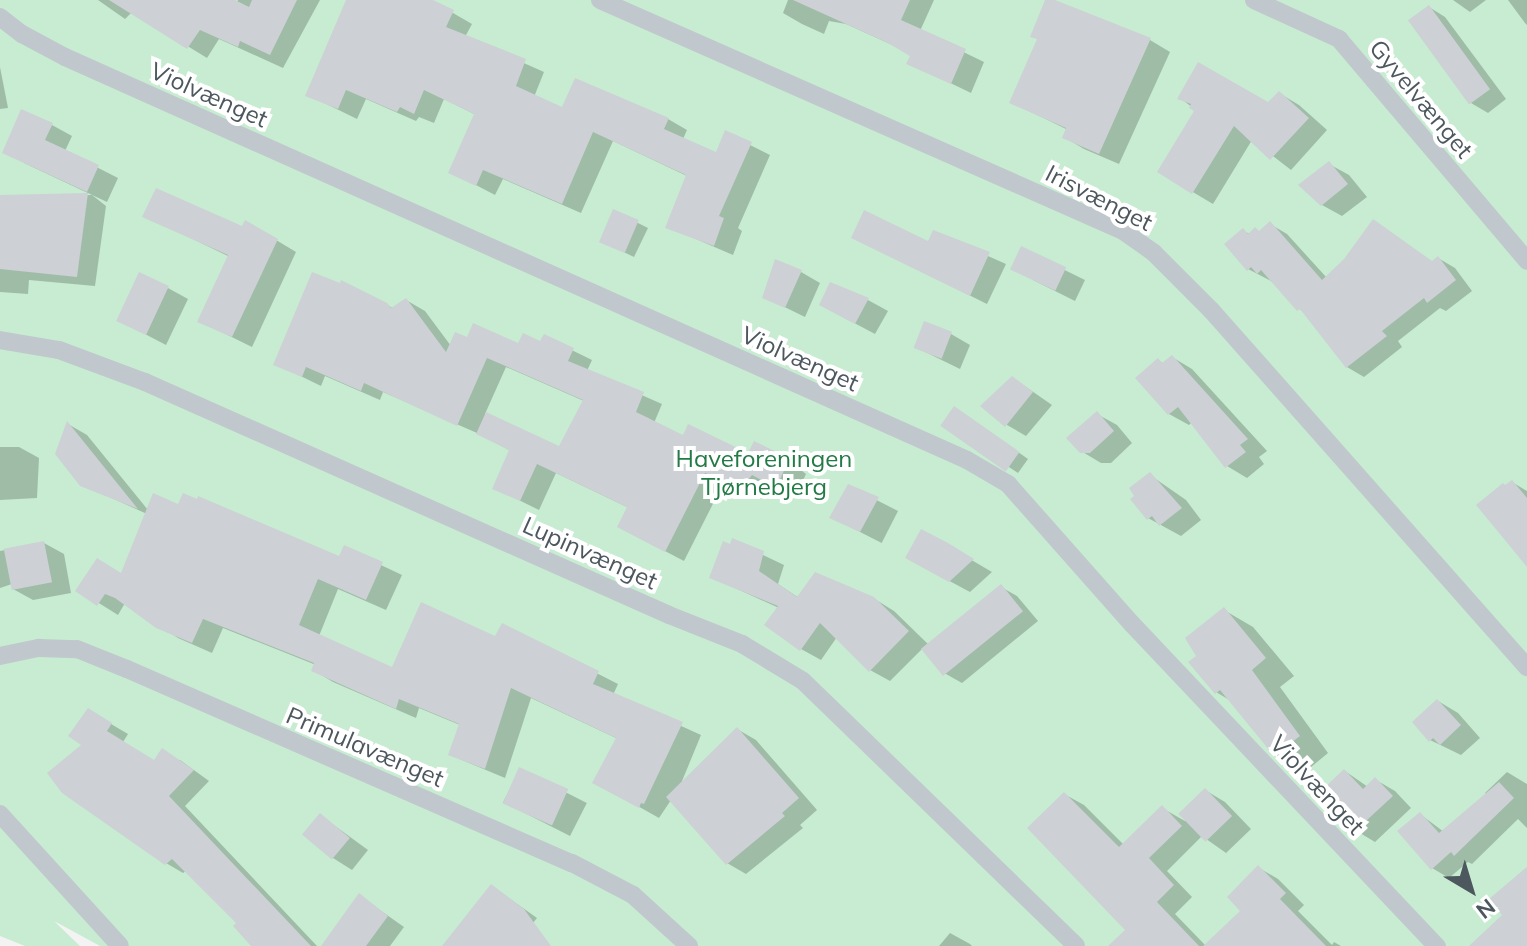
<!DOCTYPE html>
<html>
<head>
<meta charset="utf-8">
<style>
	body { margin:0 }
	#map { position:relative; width:1527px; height:946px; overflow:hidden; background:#f4f3f3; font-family:Mulish,sans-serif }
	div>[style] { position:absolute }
	.green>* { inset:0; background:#c7ecd1 }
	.shadow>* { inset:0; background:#0003; transform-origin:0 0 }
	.building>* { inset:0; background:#cdd0d4; transform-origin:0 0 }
	.service>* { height:18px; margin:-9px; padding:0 9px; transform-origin:9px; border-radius:9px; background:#c0c8cd }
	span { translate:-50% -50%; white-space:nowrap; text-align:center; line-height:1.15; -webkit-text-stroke:8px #fff; paint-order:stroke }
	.street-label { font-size:24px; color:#4c575e }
	.park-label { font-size:24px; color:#227a45 }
	.north { position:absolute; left:1431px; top:850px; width:80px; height:80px; -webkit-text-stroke:6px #fff; paint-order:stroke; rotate:142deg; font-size:22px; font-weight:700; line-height:32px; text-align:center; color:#4c575e }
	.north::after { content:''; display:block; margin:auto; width:28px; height:36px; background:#4c575e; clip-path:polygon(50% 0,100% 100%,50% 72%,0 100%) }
</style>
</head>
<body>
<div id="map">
	<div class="green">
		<i style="clip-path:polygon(0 0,1527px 0,1527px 946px,100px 946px,54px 921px,80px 946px,25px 946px,0 936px)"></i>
	</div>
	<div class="shadow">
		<i style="clip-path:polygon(98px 0,200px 0,228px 18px,238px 0,320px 0,283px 68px,219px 39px,207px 58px,132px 12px,125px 19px)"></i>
		<i style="clip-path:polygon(348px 0,429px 2px,453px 13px,472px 24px,465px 37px,544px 72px,534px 97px,563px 110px,576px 81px,668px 119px,687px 130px,683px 139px,717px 155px,726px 133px,770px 155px,738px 228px,742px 231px,733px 255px,668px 227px,687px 176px,613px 141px,581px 213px,503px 179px,495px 195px,451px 172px,476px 115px,444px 99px,434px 123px,419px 117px,416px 121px,366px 99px,357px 119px,308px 95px)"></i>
		<i style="clip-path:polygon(788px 0,934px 0,920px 31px,984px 62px,971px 93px,909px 63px,913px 55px,910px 53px,846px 24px,829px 21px,824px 34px,802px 24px,783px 13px)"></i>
		<i style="clip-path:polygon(1047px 0,1150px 40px,1170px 52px,1119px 164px,1084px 149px,1064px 137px,1068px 130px,1011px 102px,1039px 39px)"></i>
		<i style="clip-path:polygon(1453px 0,1486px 0,1470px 12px)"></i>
		<i style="clip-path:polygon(1508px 0,1527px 0,1527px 25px,1525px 23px)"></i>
		<i style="clip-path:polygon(1429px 7px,1445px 17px,1506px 99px,1488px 113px,1471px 103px)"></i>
		<i style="clip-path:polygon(0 67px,8px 108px,0 109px)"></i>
		<i style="clip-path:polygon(1279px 93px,1299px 105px,1327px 130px,1291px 170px,1252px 140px,1213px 204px,1159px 172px,1197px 111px,1180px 98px,1269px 104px)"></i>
		<i style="clip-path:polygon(52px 125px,72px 136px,65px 151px,118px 178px,107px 202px,24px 163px)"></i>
		<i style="clip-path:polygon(1329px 164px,1349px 175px,1367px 197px,1342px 216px,1322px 205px)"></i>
		<i style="clip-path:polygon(92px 195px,106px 206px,95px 286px,29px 280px,28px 294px,0 292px,0 197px)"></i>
		<i style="clip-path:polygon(614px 211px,648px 228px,634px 257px,611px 246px)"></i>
		<i style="clip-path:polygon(145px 216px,243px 229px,246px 222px,296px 252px,252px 347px,199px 321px,230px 257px)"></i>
		<i style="clip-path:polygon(1270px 224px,1287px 234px,1327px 278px,1433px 262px,1438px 258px,1455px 268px,1472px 291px,1446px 311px,1440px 308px,1398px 341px,1402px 347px,1364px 377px,1347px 367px,1306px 315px,1273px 282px,1248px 269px,1243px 231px,1250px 234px,1260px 232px)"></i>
		<i style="clip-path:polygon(934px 232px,1006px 264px,987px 304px,870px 246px,929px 244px)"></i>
		<i style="clip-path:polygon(1022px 249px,1085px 280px,1075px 301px,1033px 280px)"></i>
		<i style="clip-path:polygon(801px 272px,820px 283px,805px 317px,764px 297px)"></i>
		<i style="clip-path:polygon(168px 288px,188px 299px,166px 345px,118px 320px)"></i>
		<i style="clip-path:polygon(evenodd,406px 300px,425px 311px,451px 346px,468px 340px,519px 346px,541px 344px,545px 337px,592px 360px,587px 371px,662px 404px,654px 423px,684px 438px,749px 456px,786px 458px,806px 474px,795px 497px,772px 484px,762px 497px,724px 482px,684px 561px,638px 537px,629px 508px,556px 473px,539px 510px,494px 488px,511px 451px,477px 433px,383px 392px,380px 400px,325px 376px,321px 386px,276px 364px,386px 304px,394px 309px,406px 300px,506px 367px,584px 401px,560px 449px,485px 414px,506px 367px)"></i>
		<i style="clip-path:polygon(868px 300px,888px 311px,875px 334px,841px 316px)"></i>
		<i style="clip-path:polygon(951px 334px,970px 345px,960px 369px,915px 347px)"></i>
		<i style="clip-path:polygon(1172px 357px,1192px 369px,1267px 451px,1259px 457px,1264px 464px,1247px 478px,1227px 466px,1192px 422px,1189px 425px,1169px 414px,1158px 360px,1164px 364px)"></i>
		<i style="clip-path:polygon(1013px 378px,1052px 405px,1026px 436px,1007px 425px)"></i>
		<i style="clip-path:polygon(964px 414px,1028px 459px,1018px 473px,943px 424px)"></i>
		<i style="clip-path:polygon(1097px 414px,1117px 425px,1132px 443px,1111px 463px,1101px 463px,1081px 451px)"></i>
		<i style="clip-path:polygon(68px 424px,87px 435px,148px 510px,340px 558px,345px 548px,402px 575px,386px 610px,338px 589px,319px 636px,393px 670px,496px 639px,502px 625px,618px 684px,613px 695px,701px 735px,680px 786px,737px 729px,756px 740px,817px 810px,800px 825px,803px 828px,746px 874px,727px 863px,671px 800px,659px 818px,595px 782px,618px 739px,531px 698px,505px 778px,450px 755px,460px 725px,419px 708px,416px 718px,333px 682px,313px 670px,316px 665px,223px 628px,212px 653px,178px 638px,125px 603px,118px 615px,78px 590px,123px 575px,147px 514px,81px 484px)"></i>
		<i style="clip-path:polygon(0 447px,19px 447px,39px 458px,37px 498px,0 500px)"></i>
		<i style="clip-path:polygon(1150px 475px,1186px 500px,1201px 520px,1181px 536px,1148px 518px,1137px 496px)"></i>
		<i style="clip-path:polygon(1512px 482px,1527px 491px,1527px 565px,1506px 487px)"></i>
		<i style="left:849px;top:486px;width:55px;height:36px;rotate:27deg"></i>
		<i style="clip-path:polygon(922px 531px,992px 572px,970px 592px,927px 569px)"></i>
		<i style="clip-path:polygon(734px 541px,784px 565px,778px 584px,799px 598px,873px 598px,894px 611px,930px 646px,1001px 587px,1017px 596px,1038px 621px,962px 683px,946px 674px,923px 648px,890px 681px,870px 670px,837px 637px,821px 660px,801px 649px,779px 608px,711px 577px)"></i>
		<i style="clip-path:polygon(44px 543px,64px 554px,71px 593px,33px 600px,13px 589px,12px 584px,0 588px,0 551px)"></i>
		<i style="clip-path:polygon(1224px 610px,1253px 627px,1294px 676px,1280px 687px,1328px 753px,1305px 772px,1275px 755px,1231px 701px,1216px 692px,1198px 656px)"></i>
		<i style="clip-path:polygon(1438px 701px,1458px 713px,1480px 738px,1461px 755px,1430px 740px)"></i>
		<i style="clip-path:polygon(89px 711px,128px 734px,123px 742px,155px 762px,180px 760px,209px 781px,185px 806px,317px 946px,254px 946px,239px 923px,187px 870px,183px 873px,166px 863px,84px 745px)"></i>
		<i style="left:520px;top:769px;width:75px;height:37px;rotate:27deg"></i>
		<i style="clip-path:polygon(1345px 771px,1368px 787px,1376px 780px,1395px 791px,1411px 808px,1375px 842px,1355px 830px)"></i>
		<i style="clip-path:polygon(1507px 772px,1527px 784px,1527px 828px,1518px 819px,1472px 864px,1468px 862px,1449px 878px,1432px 868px,1420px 814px,1444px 832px,1487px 795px,1485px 793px)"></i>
		<i style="clip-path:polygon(1205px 790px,1225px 802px,1251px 829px,1226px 853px,1202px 836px,1167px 871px,1192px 897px,1175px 914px,1206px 946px,1150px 946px,1064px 794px,1084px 805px,1124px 845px,1162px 808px,1185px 821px)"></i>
		<i style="clip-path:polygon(320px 815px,368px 850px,352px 870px,333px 858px)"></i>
		<i style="clip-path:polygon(1259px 868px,1278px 879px,1304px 905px,1298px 911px,1332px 945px,1334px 942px,1341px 946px,1206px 946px,1243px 911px)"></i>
		<i style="clip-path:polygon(492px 886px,537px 918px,514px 946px,444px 946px)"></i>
		<i style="clip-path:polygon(360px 896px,404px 927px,390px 946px,323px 946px)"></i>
		<i style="clip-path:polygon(950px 933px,970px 944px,972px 946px,939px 946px)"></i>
	</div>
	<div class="building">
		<i style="clip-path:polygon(109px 0,235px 0,249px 7px,252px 0,297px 0,270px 55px,240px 41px,238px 47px,200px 30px,187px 49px)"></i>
		<i style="clip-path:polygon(346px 0,433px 0,454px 10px,446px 27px,526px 59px,516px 86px,562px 107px,575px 78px,669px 118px,664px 129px,716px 152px,725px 130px,752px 142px,719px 216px,724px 218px,714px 246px,665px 228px,686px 175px,593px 132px,562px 204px,483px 170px,476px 186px,448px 173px,474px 114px,424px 90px,414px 114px,400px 107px,397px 112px,346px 90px,338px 109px,305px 96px)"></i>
		<i style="clip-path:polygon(793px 0,910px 0,901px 20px,966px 49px,951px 84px,906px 64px,910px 56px,888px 43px)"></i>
		<i style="clip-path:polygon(1045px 0,1055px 0,1151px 38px,1099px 154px,1062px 138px,1066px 128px,1009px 103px,1037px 39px,1030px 37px)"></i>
		<i style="left:1429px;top:5px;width:104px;height:26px;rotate:54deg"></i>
		<i style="clip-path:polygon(1198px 62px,1268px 102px,1279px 91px,1309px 118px,1270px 160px,1234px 126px,1192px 194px,1157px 172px,1194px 111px,1189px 108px,1191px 104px,1177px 99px)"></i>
		<i style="clip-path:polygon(21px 109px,53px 123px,45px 140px,99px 165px,87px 192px,2px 153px)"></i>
		<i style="clip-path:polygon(1329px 161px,1348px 184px,1321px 206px,1298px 185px)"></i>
		<i style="clip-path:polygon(156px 188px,242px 226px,245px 220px,278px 239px,232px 337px,197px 322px,228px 255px,142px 217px)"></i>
		<i style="clip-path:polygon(88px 193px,77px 277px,0 269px,0 195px)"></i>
		<i style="left:613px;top:209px;width:28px;height:36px;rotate:23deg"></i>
		<i style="clip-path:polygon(864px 210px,928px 241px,933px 230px,990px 252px,970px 296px,851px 238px)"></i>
		<i style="clip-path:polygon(1373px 219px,1432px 261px,1438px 256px,1456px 280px,1427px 303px,1424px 298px,1382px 331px,1387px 336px,1346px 368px,1300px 309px,1297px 311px,1261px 270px,1257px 274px,1251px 267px,1247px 271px,1224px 244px,1243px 228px,1248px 234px,1255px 227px,1259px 231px,1270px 221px,1322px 280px,1344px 259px)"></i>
		<i style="left:1021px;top:246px;width:50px;height:26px;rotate:25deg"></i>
		<i style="clip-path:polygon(775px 259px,802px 270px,785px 308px,762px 298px)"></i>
		<i style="left:139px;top:272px;width:33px;height:54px;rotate:25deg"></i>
		<i style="clip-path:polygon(312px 272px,340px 283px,341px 280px,387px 303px,391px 308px,406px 298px,446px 352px,455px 332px,467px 337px,473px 323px,518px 343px,523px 333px,540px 341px,544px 334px,574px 348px,568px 361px,644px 392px,636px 412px,683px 435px,688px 424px,748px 453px,754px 441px,787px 457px,788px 462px,776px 488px,752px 475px,742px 488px,705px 473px,665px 552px,617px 527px,627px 507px,537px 464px,520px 501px,492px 489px,509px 450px,476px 434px,486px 412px,559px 446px,583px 400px,487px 358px,457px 426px,364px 383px,361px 391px,306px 367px,302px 377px,273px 365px)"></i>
		<i style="clip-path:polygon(830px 282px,869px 298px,855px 324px,819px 305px)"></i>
		<i style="left:924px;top:321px;width:30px;height:29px;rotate:21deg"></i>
		<i style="clip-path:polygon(1172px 355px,1248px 439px,1240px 445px,1246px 452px,1225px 468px,1178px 407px,1168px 415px,1135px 378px,1158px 358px,1162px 363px)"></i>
		<i style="clip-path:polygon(1012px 376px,1033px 392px,1005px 427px,980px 406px)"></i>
		<i style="left:954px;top:406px;width:80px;height:24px;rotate:35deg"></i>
		<i style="clip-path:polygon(1097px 411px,1114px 431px,1090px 453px,1080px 453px,1066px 438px)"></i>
		<i style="clip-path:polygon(67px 421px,138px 509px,80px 486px,55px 454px)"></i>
		<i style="clip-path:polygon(1150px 472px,1182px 508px,1159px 526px,1152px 516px,1147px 520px,1130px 499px,1134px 496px,1129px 488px)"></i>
		<i style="clip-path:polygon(1512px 480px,1527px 498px,1527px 567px,1476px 505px,1503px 483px,1505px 485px)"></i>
		<i style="clip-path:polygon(848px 484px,879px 497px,860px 532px,829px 518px)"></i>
		<i style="clip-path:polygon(153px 493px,178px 504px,183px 493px,197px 499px,198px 496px,339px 556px,344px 545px,383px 562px,366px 600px,318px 579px,299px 625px,392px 667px,421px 602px,495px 636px,502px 623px,599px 671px,593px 684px,683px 722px,644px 804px,641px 803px,639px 808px,592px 783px,616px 738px,511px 688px,485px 769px,448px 755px,459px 724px,399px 699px,396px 709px,311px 671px,314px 663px,203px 619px,192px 643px,156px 628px,115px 598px,105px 594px,97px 606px,75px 591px,97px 558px,121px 573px)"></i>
		<i style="clip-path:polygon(921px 529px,948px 543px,974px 559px,949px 582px,905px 558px)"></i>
		<i style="clip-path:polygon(732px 538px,764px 551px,759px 571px,797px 597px,815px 572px,874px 597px,909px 631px,869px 672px,820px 623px,800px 651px,764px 625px,778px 606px,709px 578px,723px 541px,730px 544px)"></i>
		<i style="left:44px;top:541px;width:42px;height:41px;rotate:79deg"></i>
		<i style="left:1001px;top:584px;width:35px;height:103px;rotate:51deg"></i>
		<i style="clip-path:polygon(1224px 607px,1266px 658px,1252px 670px,1300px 736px,1274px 756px,1220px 690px,1215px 694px,1188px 662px,1196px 656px,1185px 638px)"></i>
		<i style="clip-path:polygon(1437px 699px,1461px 725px,1440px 745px,1433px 738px,1429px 742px,1412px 722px)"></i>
		<i style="clip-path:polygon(88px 708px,112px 723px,107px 731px,154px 760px,162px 748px,194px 770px,169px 796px,311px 946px,251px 946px,233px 926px,236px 923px,172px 859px,165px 865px,62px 793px,47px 773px,81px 745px,68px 736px)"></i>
		<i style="clip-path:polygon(737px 727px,799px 798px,782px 813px,785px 816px,726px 865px,666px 797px)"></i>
		<i style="left:519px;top:767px;width:54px;height:40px;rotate:24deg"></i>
		<i style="clip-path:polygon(1344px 769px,1363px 789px,1375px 777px,1393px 796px,1354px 832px,1318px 794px)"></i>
		<i style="clip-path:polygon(1499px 782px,1514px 798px,1454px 856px,1451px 852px,1431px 870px,1397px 831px,1420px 812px,1439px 833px)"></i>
		<i style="left:1205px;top:788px;width:39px;height:37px;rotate:46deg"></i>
		<i style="clip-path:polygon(1064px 792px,1119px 847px,1162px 805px,1182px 826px,1149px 858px,1174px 885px,1157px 902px,1199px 946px,1108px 946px,1125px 930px,1027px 828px)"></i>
		<i style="left:320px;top:813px;width:39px;height:28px;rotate:40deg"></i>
		<i style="clip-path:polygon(1258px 865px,1286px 893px,1280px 899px,1326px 946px,1203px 946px,1240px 911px,1227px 897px)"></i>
		<i style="clip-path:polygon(1527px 867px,1527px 946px,1469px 946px,1502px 915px,1489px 899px)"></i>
		<i style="clip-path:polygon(491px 884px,524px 909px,551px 946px,442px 946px)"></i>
		<i style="clip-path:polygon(359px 893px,388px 916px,366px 946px,321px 946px)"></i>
	</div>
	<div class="service">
		<i style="left:600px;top:0;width:572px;rotate:23.83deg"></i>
		<i style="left:1123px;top:231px;width:38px;rotate:35deg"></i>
		<i style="left:1154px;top:253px;width:81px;rotate:45deg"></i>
		<i style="left:1211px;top:310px;width:477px;rotate:48.5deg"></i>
		<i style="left:1254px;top:0;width:94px;rotate:24.6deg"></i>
		<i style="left:1339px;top:39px;width:291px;rotate:49.7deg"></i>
		<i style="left:0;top:17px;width:28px;rotate:38deg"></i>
		<i style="left:22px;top:34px;width:49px;rotate:28.1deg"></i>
		<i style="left:65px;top:57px;width:988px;rotate:24.07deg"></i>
		<i style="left:967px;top:460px;width:48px;rotate:30.3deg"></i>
		<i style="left:1008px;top:484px;width:187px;rotate:48.5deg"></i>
		<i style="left:1132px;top:624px;width:444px;rotate:46.6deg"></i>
		<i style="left:0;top:340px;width:60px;rotate:9.6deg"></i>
		<i style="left:59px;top:350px;width:92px;rotate:20.4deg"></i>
		<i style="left:145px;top:382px;width:573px;rotate:23.97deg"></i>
		<i style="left:669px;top:615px;width:79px;rotate:21.7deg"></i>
		<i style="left:742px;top:644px;width:71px;rotate:31.2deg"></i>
		<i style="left:803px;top:681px;width:380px;rotate:44.1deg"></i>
		<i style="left:0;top:656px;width:40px;rotate:-12deg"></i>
		<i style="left:39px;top:648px;width:38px;rotate:2deg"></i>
		<i style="left:77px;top:649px;width:54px;rotate:21.8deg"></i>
		<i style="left:127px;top:669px;width:485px;rotate:23.6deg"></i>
		<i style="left:572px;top:863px;width:69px;rotate:27.7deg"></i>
		<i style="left:633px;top:895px;width:76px;rotate:42.3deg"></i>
		<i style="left:0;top:814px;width:178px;rotate:47.7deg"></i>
	</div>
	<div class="street-label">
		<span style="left:209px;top:95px;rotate:24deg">Violvænget</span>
		<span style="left:1421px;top:99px;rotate:50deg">Gyvelvænget</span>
		<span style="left:1099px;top:198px;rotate:27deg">Irisvænget</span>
		<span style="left:800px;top:359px;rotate:24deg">Violvænget</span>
		<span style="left:590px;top:553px;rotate:24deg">Lupinvænget</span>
		<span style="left:365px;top:747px;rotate:23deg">Primulavænget</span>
		<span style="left:1317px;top:785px;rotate:47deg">Violvænget</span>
	</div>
	<div class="park-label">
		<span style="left:764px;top:473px">Haveforeningen<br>Tjørnebjerg</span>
	</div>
	<div class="north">N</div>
</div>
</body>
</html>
